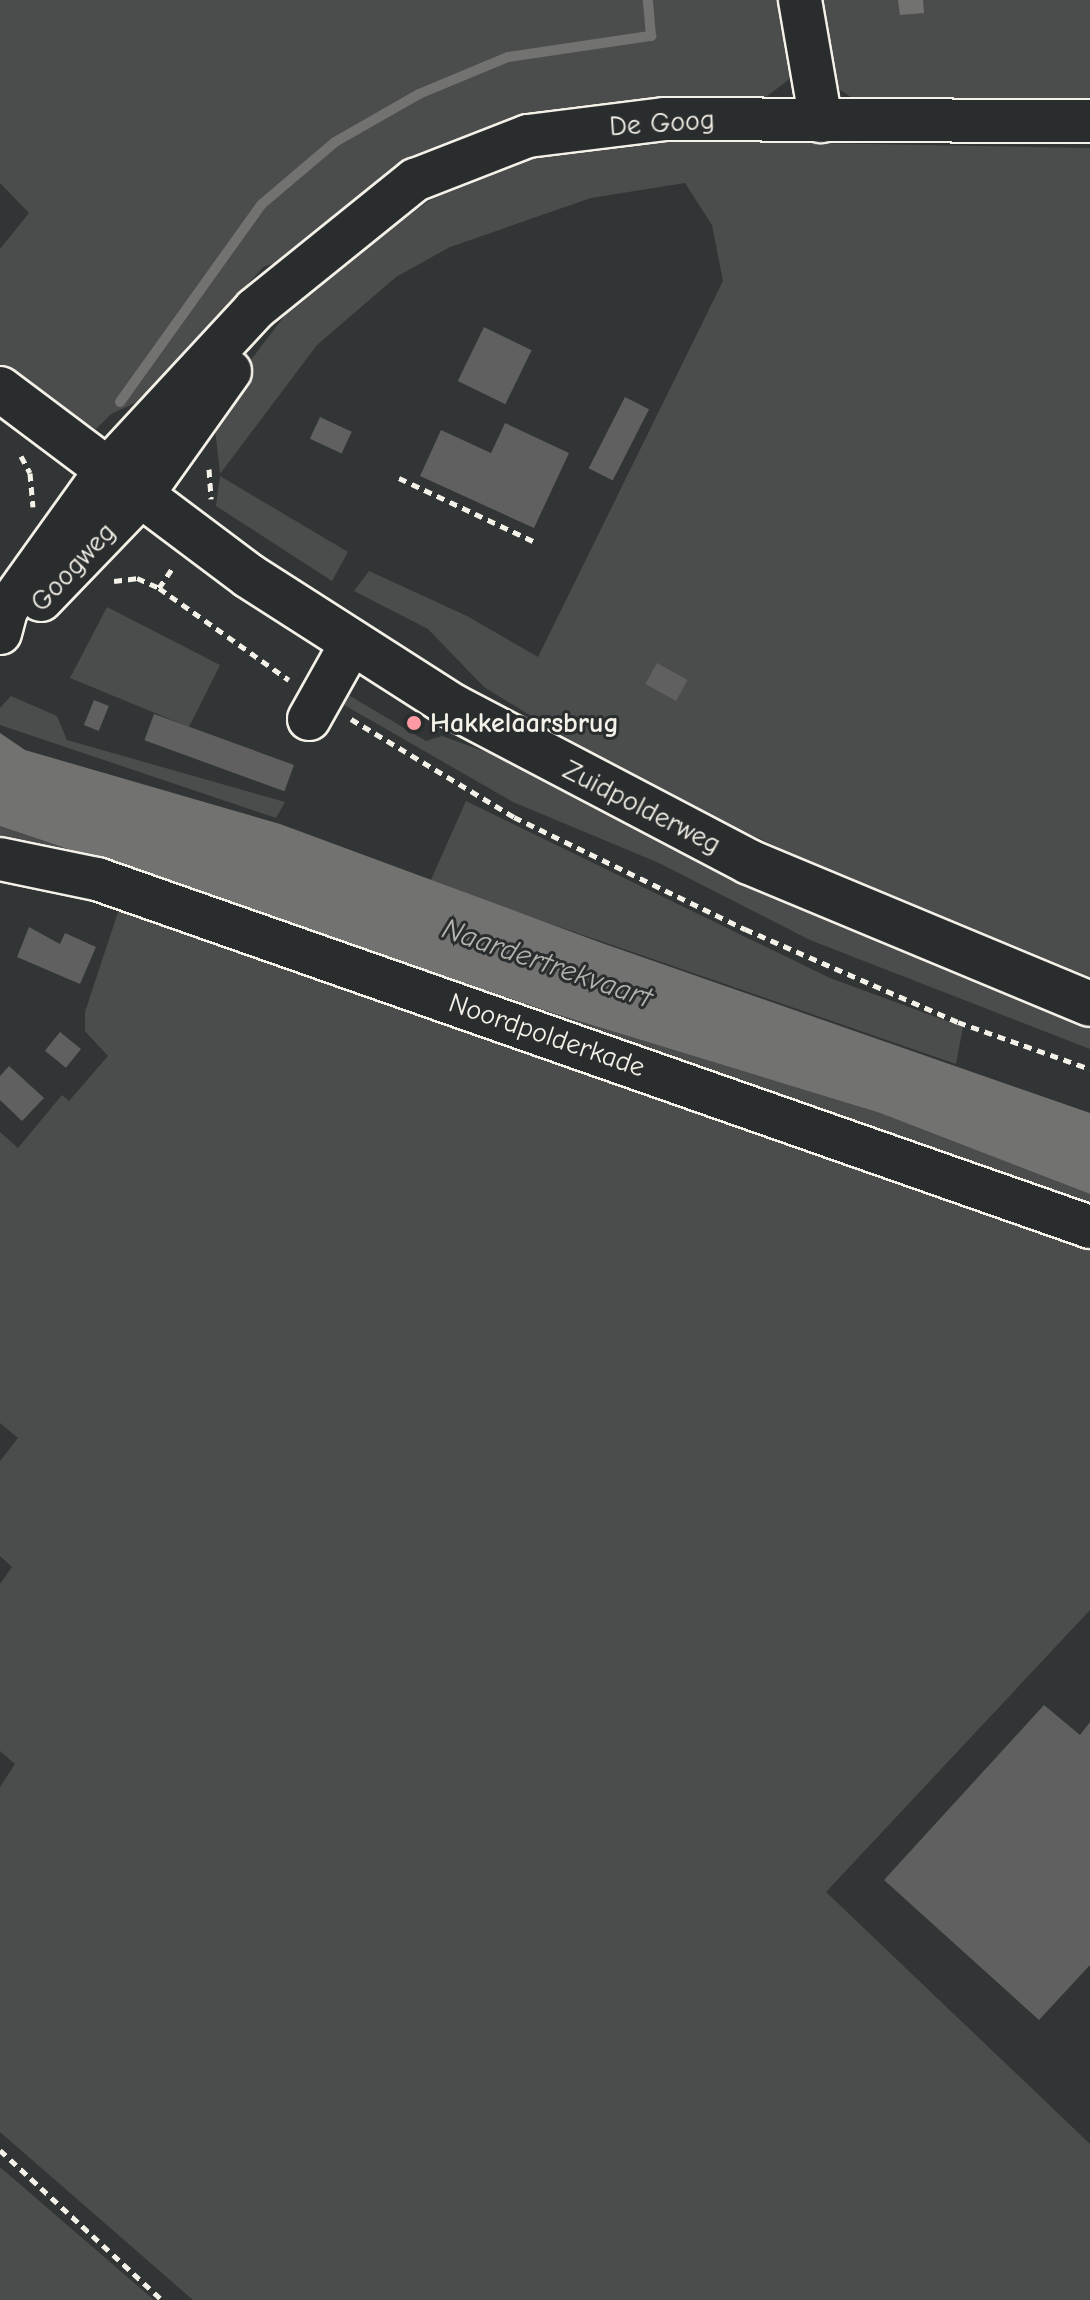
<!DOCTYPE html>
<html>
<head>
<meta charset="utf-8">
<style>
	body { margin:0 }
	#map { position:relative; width:1090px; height:2300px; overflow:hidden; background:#323535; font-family:"Comic Neue",sans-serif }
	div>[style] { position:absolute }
	.green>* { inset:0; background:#4b4d4c }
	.water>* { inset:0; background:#727370 }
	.stream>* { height:10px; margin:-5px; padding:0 5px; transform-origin:5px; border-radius:5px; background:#727370 }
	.building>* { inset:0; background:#5f605f; transform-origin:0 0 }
	.path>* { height:5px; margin-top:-2.5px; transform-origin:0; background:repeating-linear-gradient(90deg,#f4f1e8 0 8px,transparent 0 14px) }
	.roads { filter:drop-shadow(2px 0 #f4f1e8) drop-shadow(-2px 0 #f4f1e8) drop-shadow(0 2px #f4f1e8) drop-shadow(0 -2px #f4f1e8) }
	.minor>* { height:42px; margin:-21px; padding:0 21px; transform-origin:21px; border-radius:21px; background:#2a2d2e }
	.major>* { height:44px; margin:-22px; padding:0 22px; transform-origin:22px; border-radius:22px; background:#2a2d2e }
	.dots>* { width:22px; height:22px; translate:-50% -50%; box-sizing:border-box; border:4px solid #2a2d2e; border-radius:50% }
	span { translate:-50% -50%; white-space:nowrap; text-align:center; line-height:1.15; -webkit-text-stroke:6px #2a2d2e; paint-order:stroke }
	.street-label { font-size:28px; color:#f4f1e8 }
	.poi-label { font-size:28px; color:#f4f1e8; font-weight:700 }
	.left { translate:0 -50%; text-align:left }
	.water-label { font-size:30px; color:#b3b2ac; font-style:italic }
</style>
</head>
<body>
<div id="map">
	<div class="green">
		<i style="clip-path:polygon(0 0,781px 0,792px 77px,758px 103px,650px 101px,557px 109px,449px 146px,293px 257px,263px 267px,148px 397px,111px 414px,96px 429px,0 370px,0 249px,29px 213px,0 183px)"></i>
		<i style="clip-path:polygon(817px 0,1090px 0,1090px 109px,862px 104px,829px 83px)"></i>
		<i style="clip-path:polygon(658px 140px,1090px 148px,1090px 977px,781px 849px,628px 775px,484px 687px,428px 629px,354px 591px,369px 571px,467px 616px,538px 657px,723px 281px,712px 225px,685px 183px,591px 198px,450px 247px,396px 277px,317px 345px,220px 474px,213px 410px,304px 290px,436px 196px,499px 166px,568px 148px)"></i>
		<i style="clip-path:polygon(220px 476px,348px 552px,332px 581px,216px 506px)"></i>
		<i style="clip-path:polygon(107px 607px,220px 665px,189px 727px,70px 678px)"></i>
		<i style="clip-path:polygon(345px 693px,426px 741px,442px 736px,542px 772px,1090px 1014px,1090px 1049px,810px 940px,659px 863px,513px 802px,339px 702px)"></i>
		<i style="clip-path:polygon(11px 696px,57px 716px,67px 740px,285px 802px,276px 818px,0 725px,0 708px)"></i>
		<i style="clip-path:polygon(466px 801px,830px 978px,963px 1027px,956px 1064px,430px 882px)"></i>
		<i style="clip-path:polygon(0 826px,556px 1014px,880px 1113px,1090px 1194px,1090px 1216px,0 845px)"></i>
		<i style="clip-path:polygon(124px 894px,1090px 1240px,1090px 1610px,826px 1892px,1090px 2144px,1090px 2300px,193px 2300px,0 2132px,0 1787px,15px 1764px,0 1751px,0 1584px,12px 1567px,0 1556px,0 1461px,18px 1438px,0 1423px,0 1132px,18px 1148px,62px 1095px,69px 1101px,108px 1056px,85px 1031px,85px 1012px)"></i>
		<i style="clip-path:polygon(0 2167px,154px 2300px,0 2300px)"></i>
	</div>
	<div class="water">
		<i style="clip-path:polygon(898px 0,923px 0,924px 13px,900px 15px)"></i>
		<i style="clip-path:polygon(0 733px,25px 750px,280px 824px,599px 942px,1090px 1113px,1090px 1194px,880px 1113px,556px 1014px,0 826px)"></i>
	</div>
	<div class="stream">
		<i style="left:120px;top:402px;width:244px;rotate:-54.4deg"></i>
		<i style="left:262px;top:204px;width:96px;rotate:-40.3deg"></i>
		<i style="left:335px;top:142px;width:97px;rotate:-29.7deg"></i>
		<i style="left:419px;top:94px;width:96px;rotate:-22.6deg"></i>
		<i style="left:508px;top:57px;width:145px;rotate:-8.4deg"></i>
		<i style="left:651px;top:36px;width:36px;rotate:-95deg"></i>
	</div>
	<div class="building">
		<i style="left:484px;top:327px;width:53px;height:60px;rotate:26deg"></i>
		<i style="left:625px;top:397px;width:27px;height:80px;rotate:27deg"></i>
		<i style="left:320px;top:417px;width:35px;height:24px;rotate:25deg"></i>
		<i style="clip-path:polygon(505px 423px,569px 453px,534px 528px,420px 476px,441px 430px,491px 453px)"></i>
		<i style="left:657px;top:663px;width:35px;height:24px;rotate:29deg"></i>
		<i style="left:94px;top:700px;width:16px;height:27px;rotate:22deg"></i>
		<i style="left:154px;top:714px;width:149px;height:28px;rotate:20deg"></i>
		<i style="clip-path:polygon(29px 927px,60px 944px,65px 933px,96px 947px,80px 984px,17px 957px)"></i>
		<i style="left:60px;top:1032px;width:27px;height:24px;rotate:39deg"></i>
		<i style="clip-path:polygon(9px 1066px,44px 1098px,22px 1121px,0 1100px,0 1076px)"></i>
		<i style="clip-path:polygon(1044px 1705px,1080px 1735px,1090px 1722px,1090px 1965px,1039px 2020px,884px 1880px)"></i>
	</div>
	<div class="path">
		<i style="left:21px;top:456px;width:19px;rotate:62deg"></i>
		<i style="left:30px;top:473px;width:34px;rotate:85deg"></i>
		<i style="left:209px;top:469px;width:30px;rotate:86deg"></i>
		<i style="left:399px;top:478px;width:150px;rotate:25.2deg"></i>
		<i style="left:114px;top:581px;width:23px;rotate:-7deg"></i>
		<i style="left:137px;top:578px;width:24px;rotate:24deg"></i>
		<i style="left:159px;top:588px;width:159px;rotate:35.3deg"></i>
		<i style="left:159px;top:588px;width:27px;rotate:-56deg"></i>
		<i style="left:351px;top:719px;width:190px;rotate:31deg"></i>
		<i style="left:514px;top:817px;width:257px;rotate:25.9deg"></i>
		<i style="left:745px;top:929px;width:232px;rotate:23.6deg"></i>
		<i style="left:958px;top:1022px;width:140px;rotate:19.6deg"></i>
		<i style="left:0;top:2150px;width:221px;rotate:42.8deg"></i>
	</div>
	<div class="roads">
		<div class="minor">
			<i style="left:800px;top:0;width:123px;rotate:80.2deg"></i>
			<i style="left:41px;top:600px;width:146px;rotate:-46.1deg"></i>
			<i style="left:142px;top:495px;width:152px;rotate:-54.6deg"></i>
			<i style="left:0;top:633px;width:24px;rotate:-75deg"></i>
			<i style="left:6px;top:610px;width:173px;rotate:-54.4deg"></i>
			<i style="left:107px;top:469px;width:218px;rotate:-47.2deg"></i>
			<i style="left:255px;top:309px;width:206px;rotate:-38.9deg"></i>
			<i style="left:415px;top:180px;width:121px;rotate:-21.3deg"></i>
			<i style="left:528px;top:136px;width:137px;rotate:-7.1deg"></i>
			<i style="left:664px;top:119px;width:426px;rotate:0.3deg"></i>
			<i style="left:309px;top:719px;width:86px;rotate:-60.8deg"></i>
			<i style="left:0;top:859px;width:99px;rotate:11.7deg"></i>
			<i style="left:97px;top:879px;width:1052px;rotate:19.31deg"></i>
		</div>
		<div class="major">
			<i style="left:0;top:389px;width:311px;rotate:36.9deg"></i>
			<i style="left:249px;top:576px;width:243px;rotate:32.6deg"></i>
			<i style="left:454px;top:707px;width:333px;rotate:27.7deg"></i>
			<i style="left:749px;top:862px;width:369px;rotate:22.6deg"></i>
		</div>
	</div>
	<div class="dots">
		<i style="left:414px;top:723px;background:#ff9aa2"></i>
	</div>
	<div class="street-label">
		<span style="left:662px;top:123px;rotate:-4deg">De Goog</span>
		<span style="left:73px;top:567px;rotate:-47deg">Googweg</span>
		<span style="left:642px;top:807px;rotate:27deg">Zuidpolderweg</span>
		<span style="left:547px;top:1035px;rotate:19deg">Noordpolderkade</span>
	</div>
	<div class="poi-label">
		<span class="left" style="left:430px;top:723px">Hakkelaarsbrug</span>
	</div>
	<div class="water-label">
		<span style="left:547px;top:964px;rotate:19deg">Naardertrekvaart</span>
	</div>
</div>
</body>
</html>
